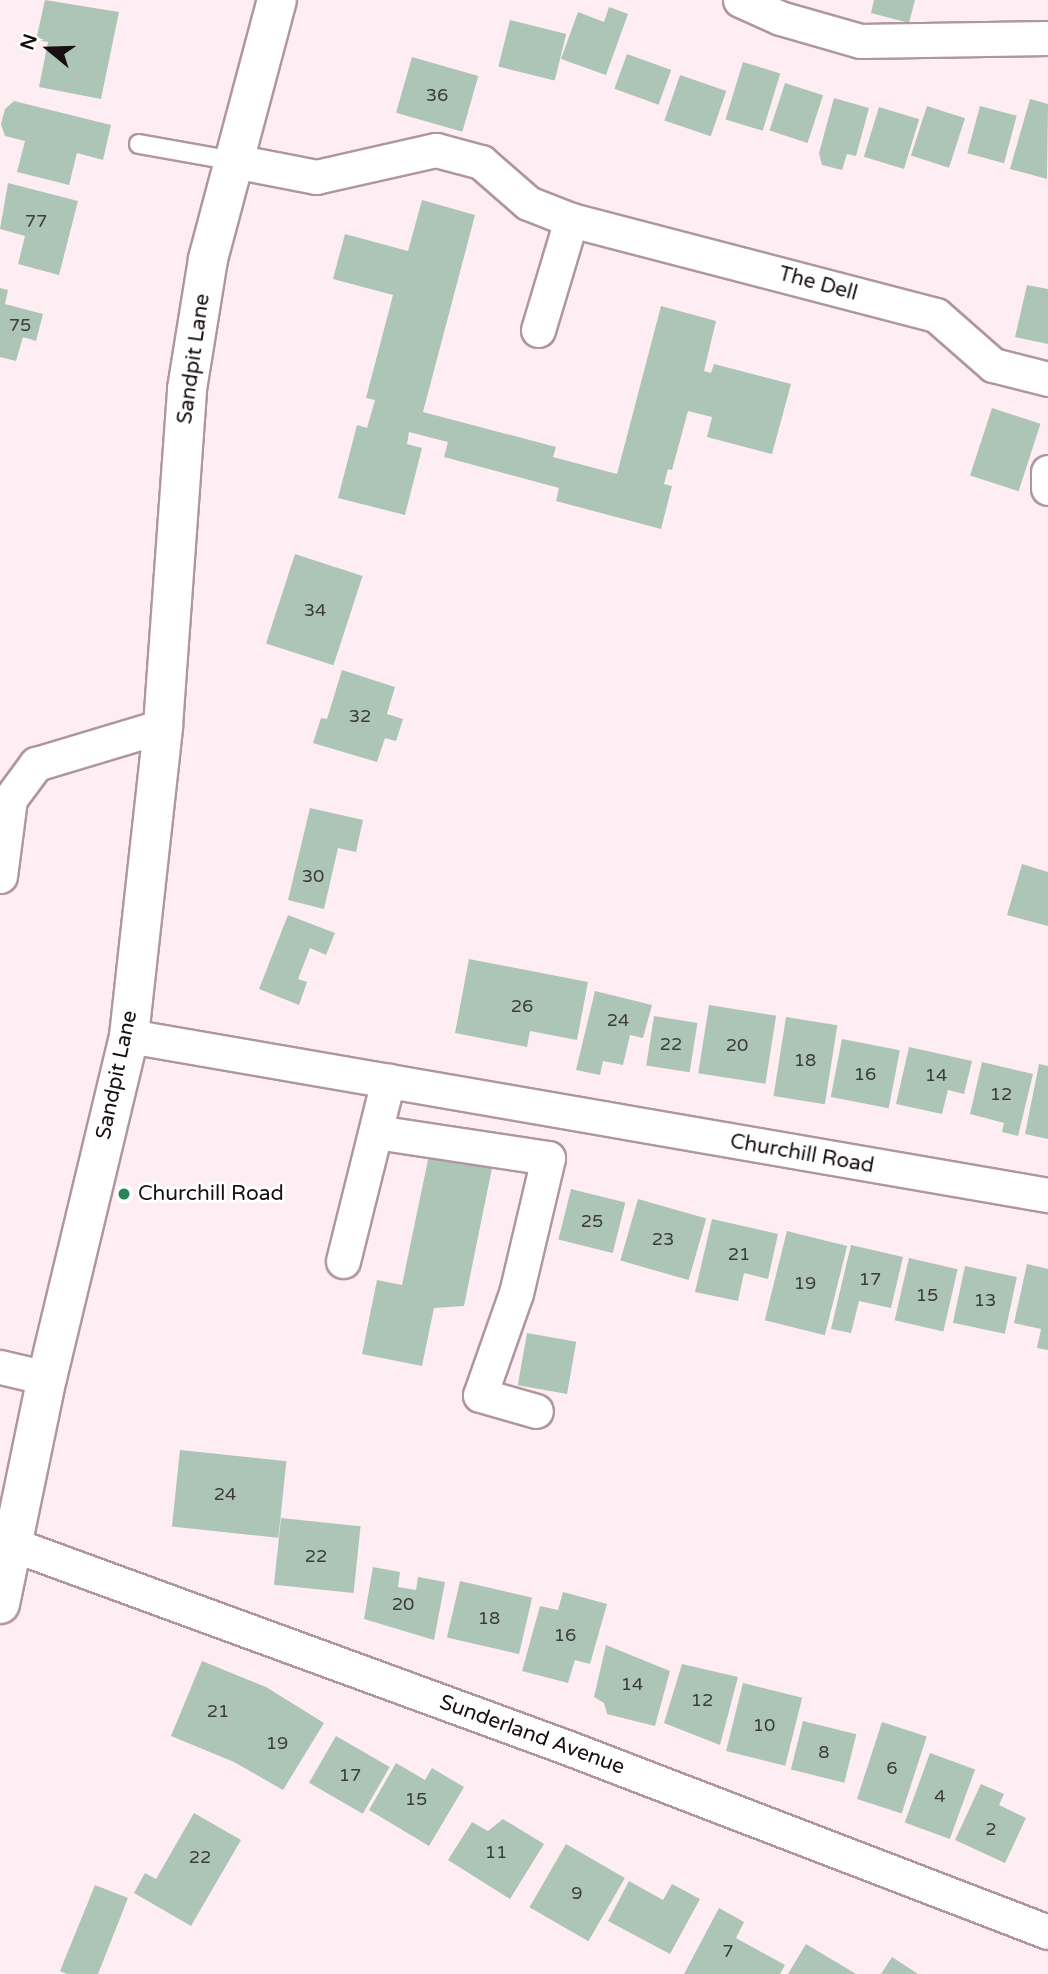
<!DOCTYPE html>
<html>
<head>
<meta charset="utf-8">
<style>
	body { margin:0 }
	#map { position:relative; width:1048px; height:1974px; overflow:hidden; background:#feedf3; font-family:"Varela Round",sans-serif }
	div>[style] { position:absolute }
	.building>* { inset:0; background:#adc5b7; transform-origin:0 0 }
	.roads { filter:drop-shadow(2px 0 #af969f) drop-shadow(-2px 0 #af969f) drop-shadow(0 2px #af969f) drop-shadow(0 -2px #af969f) }
	.lane>* { height:18px; margin:-9px; padding:0 9px; transform-origin:9px; border-radius:9px; background:#fff }
	.street>* { height:33px; margin:-16.5px; padding:0 16.5px; transform-origin:16.5px; border-radius:16.5px; background:#fff }
	.secondary>* { height:38px; margin:-19px; padding:0 19px; transform-origin:19px; border-radius:19px; background:#fff }
	.dots>* { width:19px; height:19px; translate:-50% -50%; box-sizing:border-box; border:4px solid #fff; border-radius:50% }
	span { translate:-50% -50%; white-space:nowrap; text-align:center; line-height:1.15; -webkit-text-stroke:6px #fff; paint-order:stroke }
	.number-label { font-size:18px; color:#3d3c3c }
	.number-label span { -webkit-text-stroke-width:0 }
	.street-label { font-size:21px; color:#180f13 }
	.poi-label { font-size:21px; color:#180f13 }
	.left { translate:0 -50%; text-align:left }
	.north { position:absolute; left:14px; top:14px; width:70px; height:70px; -webkit-text-stroke:5px #fff; paint-order:stroke; rotate:289deg; font-size:19px; font-weight:700; line-height:28px; text-align:center; color:#180f13 }
	.north::after { content:''; display:block; margin:auto; width:24px; height:32px; background:#180f13; clip-path:polygon(50% 0,100% 100%,50% 72%,0 100%) }
</style>
</head>
<body>
<div id="map">
	<div class="building">
		<i style="clip-path:polygon(45px 0,119px 12px,101px 99px,39px 87px,48px 42px,36px 40px)"></i>
		<i style="clip-path:polygon(874px 0,915px 0,909px 23px,871px 13px)"></i>
		<i style="clip-path:polygon(609px 7px,628px 14px,606px 75px,561px 59px,578px 12px,604px 22px)"></i>
		<i style="left:510px;top:20px;width:58px;height:48px;rotate:14deg"></i>
		<i style="left:627px;top:54px;width:47px;height:37px;rotate:20deg"></i>
		<i style="left:412px;top:57px;width:69px;height:58px;rotate:16deg"></i>
		<i style="left:743px;top:62px;width:39px;height:60px;rotate:17deg"></i>
		<i style="left:680px;top:75px;width:49px;height:48px;rotate:19deg"></i>
		<i style="left:785px;top:83px;width:40px;height:50px;rotate:18deg"></i>
		<i style="clip-path:polygon(834px 98px,869px 108px,856px 156px,847px 154px,842px 170px,822px 165px,819px 153px)"></i>
		<i style="clip-path:polygon(1030px 99px,1048px 104px,1047px 179px,1010px 169px)"></i>
		<i style="clip-path:polygon(14px 101px,111px 125px,103px 160px,77px 153px,69px 185px,17px 172px,25px 141px,5px 136px,1px 124px,5px 109px)"></i>
		<i style="left:927px;top:106px;width:40px;height:52px;rotate:18deg"></i>
		<i style="left:980px;top:106px;width:38px;height:49px;rotate:15deg"></i>
		<i style="left:879px;top:107px;width:42px;height:52px;rotate:17deg"></i>
		<i style="clip-path:polygon(8px 183px,78px 201px,59px 275px,18px 264px,25px 236px,0 229px)"></i>
		<i style="clip-path:polygon(422px 200px,475px 215px,423px 412px,556px 447px,553px 457px,617px 474px,661px 306px,716px 321px,704px 371px,711px 373px,714px 364px,791px 384px,772px 454px,707px 437px,712px 417px,688px 411px,672px 470px,668px 469px,664px 484px,672px 486px,661px 529px,556px 501px,559px 488px,444px 457px,448px 442px,409px 432px,407px 444px,422px 448px,405px 515px,338px 498px,357px 425px,367px 428px,375px 400px,366px 398px,393px 295px,333px 279px,345px 234px,408px 251px)"></i>
		<i style="clip-path:polygon(1027px 285px,1048px 289px,1048px 344px,1015px 337px)"></i>
		<i style="clip-path:polygon(0 288px,8px 290px,5px 304px,43px 314px,36px 341px,23px 337px,16px 361px,0 357px)"></i>
		<i style="left:992px;top:408px;width:51px;height:71px;rotate:18deg"></i>
		<i style="left:295px;top:554px;width:71px;height:94px;rotate:18deg"></i>
		<i style="clip-path:polygon(342px 670px,395px 687px,387px 714px,403px 719px,396px 741px,385px 738px,377px 762px,313px 743px,321px 718px,327px 719px)"></i>
		<i style="clip-path:polygon(310px 808px,363px 820px,356px 852px,338px 848px,324px 909px,288px 900px)"></i>
		<i style="clip-path:polygon(1022px 864px,1048px 872px,1048px 926px,1007px 915px)"></i>
		<i style="clip-path:polygon(288px 915px,335px 933px,326px 955px,310px 948px,298px 979px,307px 982px,299px 1005px,259px 989px)"></i>
		<i style="clip-path:polygon(469px 959px,588px 982px,577px 1040px,530px 1031px,527px 1047px,455px 1033px)"></i>
		<i style="clip-path:polygon(595px 991px,652px 1005px,643px 1038px,630px 1035px,623px 1065px,603px 1061px,600px 1075px,576px 1070px)"></i>
		<i style="left:709px;top:1005px;width:68px;height:69px;rotate:9deg"></i>
		<i style="left:654px;top:1016px;width:44px;height:50px;rotate:9deg"></i>
		<i style="left:786px;top:1017px;width:52px;height:80px;rotate:9deg"></i>
		<i style="left:842px;top:1039px;width:59px;height:59px;rotate:11deg"></i>
		<i style="clip-path:polygon(909px 1047px,972px 1061px,964px 1094px,948px 1090px,942px 1114px,896px 1104px)"></i>
		<i style="clip-path:polygon(982px 1062px,1033px 1074px,1018px 1136px,1002px 1132px,1004px 1123px,970px 1114px)"></i>
		<i style="clip-path:polygon(1039px 1064px,1048px 1066px,1048px 1139px,1025px 1134px)"></i>
		<i style="clip-path:polygon(429px 1155px,492px 1168px,464px 1306px,434px 1308px,422px 1366px,362px 1354px,377px 1280px,402px 1285px)"></i>
		<i style="left:571px;top:1189px;width:56px;height:52px;rotate:14deg"></i>
		<i style="left:638px;top:1199px;width:71px;height:64px;rotate:16deg"></i>
		<i style="clip-path:polygon(712px 1219px,778px 1234px,768px 1279px,744px 1273px,738px 1301px,695px 1292px)"></i>
		<i style="left:787px;top:1231px;width:62px;height:92px;rotate:14deg"></i>
		<i style="clip-path:polygon(851px 1245px,903px 1257px,891px 1308px,859px 1301px,851px 1333px,831px 1329px)"></i>
		<i style="left:909px;top:1258px;width:50px;height:64px;rotate:13deg"></i>
		<i style="clip-path:polygon(1027px 1264px,1048px 1269px,1048px 1350px,1037px 1348px,1041px 1329px,1014px 1323px)"></i>
		<i style="left:965px;top:1266px;width:53px;height:58px;rotate:12deg"></i>
		<i style="left:527px;top:1333px;width:50px;height:53px;rotate:10deg"></i>
		<i style="left:180px;top:1450px;width:107px;height:77px;rotate:6deg"></i>
		<i style="left:281px;top:1518px;width:80px;height:67px;rotate:6deg"></i>
		<i style="clip-path:polygon(373px 1567px,400px 1572px,398px 1587px,416px 1590px,418px 1577px,445px 1582px,434px 1640px,364px 1619px)"></i>
		<i style="left:460px;top:1581px;width:74px;height:58px;rotate:13deg"></i>
		<i style="clip-path:polygon(563px 1592px,607px 1604px,590px 1664px,575px 1660px,568px 1683px,522px 1671px,540px 1606px,558px 1610px)"></i>
		<i style="clip-path:polygon(606px 1645px,670px 1671px,655px 1726px,607px 1714px,604px 1703px,594px 1697px)"></i>
		<i style="clip-path:polygon(202px 1661px,266px 1687px,324px 1723px,283px 1790px,234px 1762px,171px 1736px)"></i>
		<i style="clip-path:polygon(682px 1664px,738px 1677px,720px 1745px,664px 1723px)"></i>
		<i style="left:743px;top:1683px;width:61px;height:70px;rotate:14deg"></i>
		<i style="left:803px;top:1721px;width:55px;height:50px;rotate:14deg"></i>
		<i style="left:882px;top:1722px;width:47px;height:81px;rotate:18deg"></i>
		<i style="left:336px;top:1736px;width:62px;height:54px;rotate:30deg"></i>
		<i style="left:930px;top:1753px;width:48px;height:74px;rotate:20deg"></i>
		<i style="clip-path:polygon(396px 1763px,425px 1780px,432px 1768px,464px 1787px,429px 1846px,369px 1810px)"></i>
		<i style="clip-path:polygon(981px 1784px,1004px 1794px,999px 1805px,1026px 1818px,1005px 1863px,955px 1840px)"></i>
		<i style="clip-path:polygon(194px 1813px,241px 1840px,191px 1926px,134px 1893px,145px 1873px,156px 1879px)"></i>
		<i style="clip-path:polygon(503px 1819px,544px 1844px,510px 1899px,448px 1860px,472px 1822px,488px 1831px)"></i>
		<i style="left:566px;top:1844px;width:68px;height:73px;rotate:30deg"></i>
		<i style="clip-path:polygon(629px 1881px,663px 1900px,672px 1884px,700px 1899px,670px 1954px,608px 1921px)"></i>
		<i style="clip-path:polygon(95px 1885px,128px 1898px,98px 1974px,67px 1974px,60px 1971px)"></i>
		<i style="clip-path:polygon(719px 1908px,744px 1922px,736px 1938px,785px 1965px,780px 1974px,684px 1974px)"></i>
		<i style="clip-path:polygon(806px 1944px,856px 1974px,788px 1974px)"></i>
		<i style="clip-path:polygon(892px 1957px,918px 1974px,881px 1974px)"></i>
	</div>
	<div class="roads">
		<div class="lane">
			<i style="left:139px;top:144px;width:97px;rotate:10.1deg"></i>
		</div>
		<div class="street">
			<i style="left:740px;top:0;width:44px;rotate:24.2deg"></i>
			<i style="left:780px;top:18px;width:83px;rotate:16deg"></i>
			<i style="left:860px;top:41px;width:188px;rotate:-0.9deg"></i>
			<i style="left:234px;top:161px;width:84px;rotate:11deg"></i>
			<i style="left:316px;top:177px;width:123px;rotate:-12.7deg"></i>
			<i style="left:436px;top:150px;width:47px;rotate:14.9deg"></i>
			<i style="left:481px;top:162px;width:62px;rotate:41.1deg"></i>
			<i style="left:528px;top:203px;width:46px;rotate:21.6deg"></i>
			<i style="left:571px;top:220px;width:377px;rotate:14.6deg"></i>
			<i style="left:936px;top:315px;width:76px;rotate:41.3deg"></i>
			<i style="left:993px;top:365px;width:57px;rotate:14.3deg"></i>
			<i style="left:538px;top:330px;width:115px;rotate:-73.3deg"></i>
			<i style="left:1048px;top:472px;width:16px;rotate:90deg"></i>
			<i style="left:0;top:876px;width:78px;rotate:-82.6deg"></i>
			<i style="left:10px;top:799px;width:44px;rotate:-53.4deg"></i>
			<i style="left:36px;top:764px;width:133px;rotate:-16.7deg"></i>
			<i style="left:129px;top:1036px;width:933px;rotate:9.82deg"></i>
			<i style="left:376px;top:1132px;width:174px;rotate:8.6deg"></i>
			<i style="left:548px;top:1158px;width:139px;rotate:103.3deg"></i>
			<i style="left:516px;top:1293px;width:108px;rotate:109.4deg"></i>
			<i style="left:480px;top:1395px;width:58px;rotate:15.9deg"></i>
			<i style="left:343px;top:1261px;width:186px;rotate:-76deg"></i>
			<i style="left:0;top:1367px;width:48px;rotate:13.2deg"></i>
			<i style="left:14px;top:1545px;width:588px;rotate:20.1deg"></i>
			<i style="left:566px;top:1747px;width:516px;rotate:21deg"></i>
		</div>
		<div class="secondary">
			<i style="left:0;top:1604px;width:231px;rotate:-78.3deg"></i>
			<i style="left:47px;top:1378px;width:352px;rotate:-76.5deg"></i>
			<i style="left:129px;top:1036px;width:312px;rotate:-83.7deg"></i>
			<i style="left:163px;top:726px;width:338px;rotate:-85.9deg"></i>
			<i style="left:187px;top:389px;width:132px;rotate:-80.8deg"></i>
			<i style="left:208px;top:259px;width:268px;rotate:-75.1deg"></i>
		</div>
	</div>
	<div class="dots">
		<i style="left:124px;top:1194px;background:#28845b"></i>
	</div>
	<div class="number-label">
		<span style="left:437px;top:95px">36</span>
		<span style="left:36px;top:221px">77</span>
		<span style="left:20px;top:325px">75</span>
		<span style="left:315px;top:610px">34</span>
		<span style="left:360px;top:716px">32</span>
		<span style="left:313px;top:876px">30</span>
		<span style="left:522px;top:1006px">26</span>
		<span style="left:618px;top:1020px">24</span>
		<span style="left:671px;top:1044px">22</span>
		<span style="left:737px;top:1045px">20</span>
		<span style="left:805px;top:1060px">18</span>
		<span style="left:865px;top:1074px">16</span>
		<span style="left:936px;top:1075px">14</span>
		<span style="left:1001px;top:1094px">12</span>
		<span style="left:592px;top:1221px">25</span>
		<span style="left:663px;top:1239px">23</span>
		<span style="left:739px;top:1254px">21</span>
		<span style="left:870px;top:1279px">17</span>
		<span style="left:805px;top:1283px">19</span>
		<span style="left:927px;top:1295px">15</span>
		<span style="left:985px;top:1300px">13</span>
		<span style="left:225px;top:1494px">24</span>
		<span style="left:316px;top:1556px">22</span>
		<span style="left:403px;top:1604px">20</span>
		<span style="left:489px;top:1618px">18</span>
		<span style="left:565px;top:1635px">16</span>
		<span style="left:632px;top:1684px">14</span>
		<span style="left:702px;top:1700px">12</span>
		<span style="left:218px;top:1711px">21</span>
		<span style="left:764px;top:1725px">10</span>
		<span style="left:277px;top:1743px">19</span>
		<span style="left:824px;top:1752px">8</span>
		<span style="left:892px;top:1768px">6</span>
		<span style="left:350px;top:1775px">17</span>
		<span style="left:940px;top:1796px">4</span>
		<span style="left:416px;top:1799px">15</span>
		<span style="left:991px;top:1829px">2</span>
		<span style="left:496px;top:1852px">11</span>
		<span style="left:200px;top:1857px">22</span>
		<span style="left:577px;top:1893px">9</span>
		<span style="left:728px;top:1951px">7</span>
	</div>
	<div class="street-label">
		<span style="left:818px;top:284px;rotate:15deg">The Dell</span>
		<span style="left:194px;top:359px;rotate:-82deg">Sandpit Lane</span>
		<span style="left:117px;top:1075px;rotate:-78deg">Sandpit Lane</span>
		<span style="left:802px;top:1154px;rotate:10deg">Churchill Road</span>
		<span style="left:532px;top:1735px;rotate:20deg">Sunderland Avenue</span>
	</div>
	<div class="poi-label">
		<span class="left" style="left:138px;top:1194px">Churchill Road</span>
	</div>
	<div class="north">N</div>
</div>
</body>
</html>
